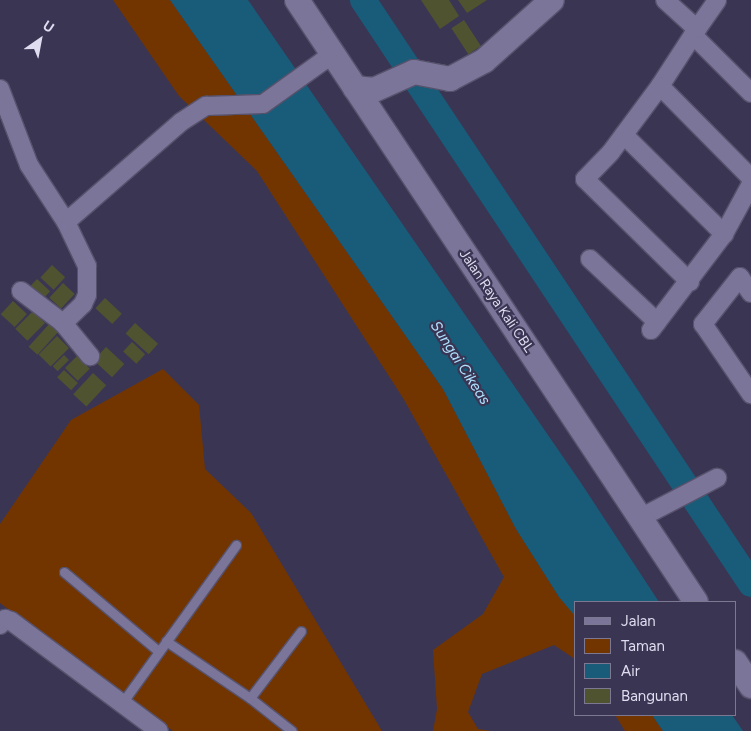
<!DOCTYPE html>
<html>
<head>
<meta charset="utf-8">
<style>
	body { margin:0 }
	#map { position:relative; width:751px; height:731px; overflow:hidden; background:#3b3554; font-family:Figtree,sans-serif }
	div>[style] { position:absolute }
	.green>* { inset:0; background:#723500 }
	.water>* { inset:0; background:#185c7a }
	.river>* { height:26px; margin:-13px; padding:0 13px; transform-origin:13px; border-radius:13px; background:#185c7a }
	.building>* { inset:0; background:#50532f; transform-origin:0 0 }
	.roads { filter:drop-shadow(1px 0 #57526c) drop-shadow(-1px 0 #57526c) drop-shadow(0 1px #57526c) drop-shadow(0 -1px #57526c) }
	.lane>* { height:9px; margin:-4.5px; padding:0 4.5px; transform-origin:4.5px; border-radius:4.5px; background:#7b7599 }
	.street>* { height:18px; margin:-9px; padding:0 9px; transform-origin:9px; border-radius:9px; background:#7b7599 }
	.secondary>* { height:24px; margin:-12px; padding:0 12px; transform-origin:12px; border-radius:12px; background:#7b7599 }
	span { translate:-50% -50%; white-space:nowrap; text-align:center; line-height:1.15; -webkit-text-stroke:4.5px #3b3554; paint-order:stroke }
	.street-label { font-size:14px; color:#dfdcf0 }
	.water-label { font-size:15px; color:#aee2ff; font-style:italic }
	.legend { position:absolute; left:574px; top:601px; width:162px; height:115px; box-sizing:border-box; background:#3b3554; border:1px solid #7d7892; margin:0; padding:6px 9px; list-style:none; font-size:15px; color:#dfdcf0 }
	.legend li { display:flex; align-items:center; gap:10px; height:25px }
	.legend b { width:25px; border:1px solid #7d7892 }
	.north { position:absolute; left:15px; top:15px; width:50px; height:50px; -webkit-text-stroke:4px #3b3554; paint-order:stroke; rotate:33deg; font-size:14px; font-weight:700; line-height:20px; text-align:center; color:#dfdcf0 }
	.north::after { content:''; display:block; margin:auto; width:18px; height:22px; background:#dfdcf0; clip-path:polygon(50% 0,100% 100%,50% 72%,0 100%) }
</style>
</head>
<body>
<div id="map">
	<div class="green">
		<i style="clip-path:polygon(113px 0,170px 0,443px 389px,516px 529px,559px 597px,575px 615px,575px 659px,554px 645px,482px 674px,468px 712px,478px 729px,491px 731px,433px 731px,437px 709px,433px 650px,483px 614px,504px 577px,403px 398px,257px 171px,179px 96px)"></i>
		<i style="clip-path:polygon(163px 369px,199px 405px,205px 469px,251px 513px,382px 731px,173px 731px,0 603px,0 524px,71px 420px)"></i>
		<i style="clip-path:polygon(615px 715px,652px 715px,663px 731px,625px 731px)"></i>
	</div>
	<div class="water">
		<i style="clip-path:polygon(170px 0,248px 0,581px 483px,659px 602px,575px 602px,575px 616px,559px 597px,516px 529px,443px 389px)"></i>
		<i style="clip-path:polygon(652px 715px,732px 715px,743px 731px,663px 731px)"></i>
	</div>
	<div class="river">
		<i style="left:363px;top:0;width:701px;rotate:56.4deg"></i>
	</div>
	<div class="building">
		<i style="clip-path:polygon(421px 0,449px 0,459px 16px,440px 29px)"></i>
		<i style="clip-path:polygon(458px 0,487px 0,467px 13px)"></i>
		<i style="left:464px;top:20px;width:31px;height:15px;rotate:57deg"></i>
		<i style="left:52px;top:265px;width:18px;height:17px;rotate:43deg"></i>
		<i style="left:37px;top:279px;width:18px;height:12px;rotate:43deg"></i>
		<i style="left:63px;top:283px;width:16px;height:20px;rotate:43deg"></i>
		<i style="left:105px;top:298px;width:23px;height:14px;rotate:43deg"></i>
		<i style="left:13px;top:301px;width:19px;height:18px;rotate:43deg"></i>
		<i style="left:33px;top:311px;width:17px;height:25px;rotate:45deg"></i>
		<i style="left:50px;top:323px;width:12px;height:32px;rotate:42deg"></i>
		<i style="left:135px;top:323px;width:31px;height:14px;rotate:42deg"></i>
		<i style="left:57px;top:336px;width:17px;height:26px;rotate:45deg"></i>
		<i style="left:132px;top:342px;width:18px;height:13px;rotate:43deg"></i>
		<i style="left:106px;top:347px;width:25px;height:18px;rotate:43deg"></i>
		<i style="left:64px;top:355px;width:7px;height:16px;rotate:45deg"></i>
		<i style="left:77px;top:356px;width:18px;height:17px;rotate:45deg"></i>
		<i style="left:64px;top:370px;width:19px;height:10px;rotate:43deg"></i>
		<i style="left:93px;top:373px;width:18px;height:29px;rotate:43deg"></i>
	</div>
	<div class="roads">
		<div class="lane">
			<i style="left:64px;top:572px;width:123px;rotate:40deg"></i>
			<i style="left:166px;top:641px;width:102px;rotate:34.2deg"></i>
			<i style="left:250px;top:698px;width:53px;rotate:38.2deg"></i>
			<i style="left:250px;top:698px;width:84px;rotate:-52.7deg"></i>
			<i style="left:122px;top:703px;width:195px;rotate:-54.2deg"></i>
		</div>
		<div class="street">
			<i style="left:697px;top:29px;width:35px;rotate:-55deg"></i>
			<i style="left:693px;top:35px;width:82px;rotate:45deg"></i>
			<i style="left:660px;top:86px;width:68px;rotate:-57deg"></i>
			<i style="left:697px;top:29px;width:43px;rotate:-137.8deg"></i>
			<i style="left:0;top:89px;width:81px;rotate:69.1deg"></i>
			<i style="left:29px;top:165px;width:68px;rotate:57deg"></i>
			<i style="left:66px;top:222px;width:49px;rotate:64.5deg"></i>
			<i style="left:87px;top:266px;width:29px;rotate:90deg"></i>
			<i style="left:87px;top:295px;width:10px;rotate:114deg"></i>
			<i style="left:83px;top:304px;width:28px;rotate:136deg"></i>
			<i style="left:63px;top:323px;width:43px;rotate:50.7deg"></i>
			<i style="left:624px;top:135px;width:141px;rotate:44.7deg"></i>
			<i style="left:66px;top:222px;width:152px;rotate:-41deg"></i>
			<i style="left:181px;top:122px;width:30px;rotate:-33deg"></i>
			<i style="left:206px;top:106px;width:57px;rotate:-2deg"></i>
			<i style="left:263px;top:104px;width:74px;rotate:-35.6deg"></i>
			<i style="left:323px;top:61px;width:12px;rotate:-20deg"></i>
			<i style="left:590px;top:259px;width:92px;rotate:43.2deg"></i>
			<i style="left:690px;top:282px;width:147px;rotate:-135.6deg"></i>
			<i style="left:585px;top:179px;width:37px;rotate:-46deg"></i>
			<i style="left:611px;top:152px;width:82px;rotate:-53.4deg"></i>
			<i style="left:660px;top:86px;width:129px;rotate:45.3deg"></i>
			<i style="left:21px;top:291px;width:53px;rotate:37.3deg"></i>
			<i style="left:751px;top:293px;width:19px;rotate:-125deg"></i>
			<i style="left:740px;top:277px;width:60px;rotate:128.2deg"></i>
			<i style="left:703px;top:324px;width:85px;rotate:55.6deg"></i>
			<i style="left:651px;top:330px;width:121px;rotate:-52.8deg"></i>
			<i style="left:724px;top:234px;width:57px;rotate:-61.6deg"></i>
			<i style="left:640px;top:518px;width:87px;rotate:-27.5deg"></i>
			<i style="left:0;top:625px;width:8px;rotate:-50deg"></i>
			<i style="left:5px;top:619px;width:6px;rotate:18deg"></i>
			<i style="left:11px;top:621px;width:184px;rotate:36.6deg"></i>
		</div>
		<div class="secondary">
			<i style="left:297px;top:0;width:722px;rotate:56.46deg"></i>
			<i style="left:355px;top:88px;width:19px;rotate:6deg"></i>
			<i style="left:374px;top:90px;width:44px;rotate:-24.2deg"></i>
			<i style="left:414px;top:72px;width:37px;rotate:11deg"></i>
			<i style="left:450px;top:79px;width:38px;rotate:-28deg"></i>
			<i style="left:484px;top:61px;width:91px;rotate:-41.9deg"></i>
			<i style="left:735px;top:662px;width:29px;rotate:56deg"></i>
		</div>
	</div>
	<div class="street-label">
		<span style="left:496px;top:301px;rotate:56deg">Jalan Raya Kali CBL</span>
	</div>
	<div class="water-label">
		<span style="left:460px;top:363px;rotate:57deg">Sungai Cikeas</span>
	</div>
	<ul class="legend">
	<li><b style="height:6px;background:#7b7599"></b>Jalan</li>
	<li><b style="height:14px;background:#723500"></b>Taman</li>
	<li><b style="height:14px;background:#185c7a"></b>Air</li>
	<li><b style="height:14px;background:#50532f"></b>Bangunan</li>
	</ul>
	<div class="north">U</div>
</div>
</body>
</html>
